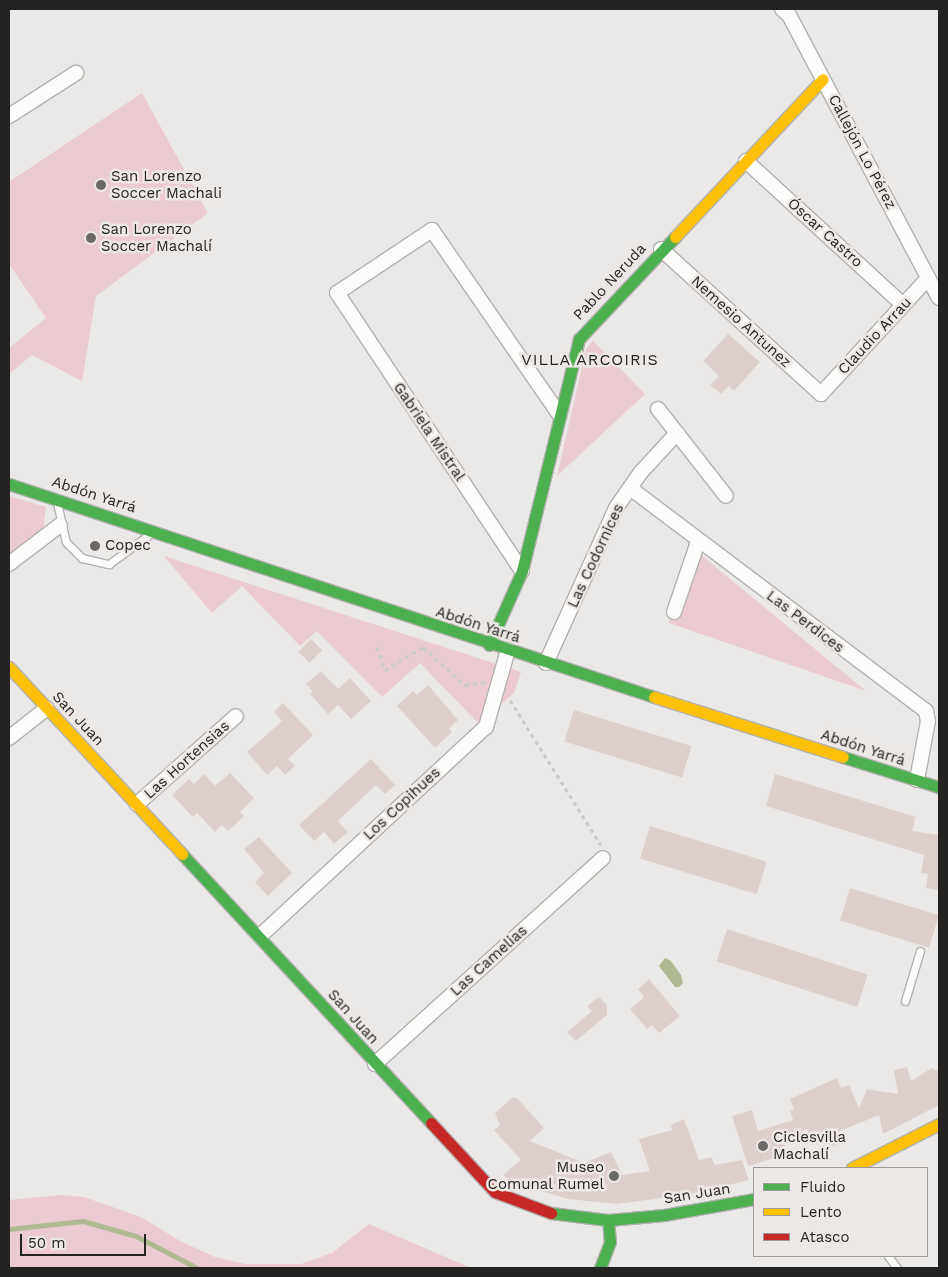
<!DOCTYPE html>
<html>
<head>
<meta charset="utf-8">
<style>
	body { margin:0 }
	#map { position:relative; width:948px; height:1277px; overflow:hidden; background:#ebe9e7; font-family:"Work Sans",sans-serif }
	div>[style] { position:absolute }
	.green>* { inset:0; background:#ebcad2 }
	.water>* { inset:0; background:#afba93 }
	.stream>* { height:5px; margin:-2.5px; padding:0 2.5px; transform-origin:2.5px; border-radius:2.5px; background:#afba93 }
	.building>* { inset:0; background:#ddd0cc; transform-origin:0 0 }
	.path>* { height:3px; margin-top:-1.5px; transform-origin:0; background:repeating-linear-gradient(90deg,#cbcaca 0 4px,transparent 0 8px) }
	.roads { filter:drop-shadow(1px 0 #b3b1b0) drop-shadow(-1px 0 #b3b1b0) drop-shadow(0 1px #b3b1b0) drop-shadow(0 -1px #b3b1b0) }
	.lane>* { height:7px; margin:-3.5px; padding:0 3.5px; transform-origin:3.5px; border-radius:3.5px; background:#fcfcfb }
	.street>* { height:14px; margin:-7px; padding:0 7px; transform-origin:7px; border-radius:7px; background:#fcfcfb }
	.fast>* { height:11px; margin:-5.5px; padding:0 5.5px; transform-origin:5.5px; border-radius:5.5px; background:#4caf50 }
	.slow>* { height:11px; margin:-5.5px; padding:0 5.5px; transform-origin:5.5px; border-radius:5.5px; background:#ffc107 }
	.jam>* { height:11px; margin:-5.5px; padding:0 5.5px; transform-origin:5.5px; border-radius:5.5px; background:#c62828 }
	.dots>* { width:14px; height:14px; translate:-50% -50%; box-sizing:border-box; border:2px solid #ede8e5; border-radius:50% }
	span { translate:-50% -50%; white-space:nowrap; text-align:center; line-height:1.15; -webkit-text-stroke:5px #ede8e5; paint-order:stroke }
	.street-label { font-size:15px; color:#252322 }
	.poi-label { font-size:15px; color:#252322 }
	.left { translate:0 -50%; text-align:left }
	.right { translate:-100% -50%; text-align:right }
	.neighbourhood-label { font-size:16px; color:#252322; letter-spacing:1px }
	.frame { position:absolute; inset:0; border:10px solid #252322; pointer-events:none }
	.legend { position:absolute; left:753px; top:1167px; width:175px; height:90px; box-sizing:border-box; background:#ede8e5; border:1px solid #9d9997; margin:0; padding:6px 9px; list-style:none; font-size:15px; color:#252322 }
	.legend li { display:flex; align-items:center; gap:10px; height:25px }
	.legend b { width:25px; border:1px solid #9d9997 }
	.scale { position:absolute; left:20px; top:1234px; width:126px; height:22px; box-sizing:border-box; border:2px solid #252322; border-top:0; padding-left:6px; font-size:15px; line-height:18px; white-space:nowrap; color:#252322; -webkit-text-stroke:4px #ede8e5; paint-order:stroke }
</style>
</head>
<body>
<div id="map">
	<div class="green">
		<i style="clip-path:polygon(142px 93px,208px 213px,96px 296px,82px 381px,32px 355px,9px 374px,9px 348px,46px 318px,9px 264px,9px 182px)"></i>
		<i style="clip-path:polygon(593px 341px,645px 394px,557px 476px,586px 349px)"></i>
		<i style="clip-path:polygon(9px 496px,46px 507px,43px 528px,9px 558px)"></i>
		<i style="clip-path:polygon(695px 550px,866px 691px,669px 623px)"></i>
		<i style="clip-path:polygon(164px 556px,521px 672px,514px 693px,479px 724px,420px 663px,382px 697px,317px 631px,300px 646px,242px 586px,212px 613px)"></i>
		<i style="clip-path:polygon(61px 1195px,84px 1197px,141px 1217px,180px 1241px,215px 1257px,245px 1264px,301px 1264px,332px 1253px,369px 1224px,471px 1268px,9px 1268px,9px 1200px)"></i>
	</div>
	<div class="water">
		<i style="clip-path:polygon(665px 958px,671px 961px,681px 975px,683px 983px,679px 987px,675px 987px,659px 966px)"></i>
	</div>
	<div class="stream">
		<i style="left:9px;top:1229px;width:74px;rotate:-6.2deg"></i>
		<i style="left:83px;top:1221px;width:55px;rotate:15.8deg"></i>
		<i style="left:136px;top:1236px;width:69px;rotate:27.7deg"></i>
	</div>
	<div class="building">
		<i style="clip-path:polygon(728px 334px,760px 362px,734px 391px,729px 386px,721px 394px,710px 385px,719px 376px,703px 361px)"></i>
		<i style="left:311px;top:639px;width:16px;height:18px;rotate:45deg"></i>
		<i style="clip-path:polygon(321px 671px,338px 689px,350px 678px,371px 701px,351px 719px,338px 705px,328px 714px,310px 694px,313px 691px,306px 684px)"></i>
		<i style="clip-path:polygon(428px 685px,458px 720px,449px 729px,452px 732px,435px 748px,397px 706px,413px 691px,417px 695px)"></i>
		<i style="clip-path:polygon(283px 703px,313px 735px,288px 759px,295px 766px,285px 775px,277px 766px,267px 775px,247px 752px,282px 721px,274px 712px)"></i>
		<i style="left:574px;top:710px;width:123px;height:33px;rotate:17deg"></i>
		<i style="clip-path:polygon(371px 759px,395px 785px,385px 794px,376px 785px,338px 821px,348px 832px,334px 844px,324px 832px,314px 841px,299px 825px)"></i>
		<i style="clip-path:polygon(230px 773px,254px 798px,240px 812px,244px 816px,228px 831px,222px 825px,215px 832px,197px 813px,193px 817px,172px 795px,189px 779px,194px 784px,204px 774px,215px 786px)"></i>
		<i style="clip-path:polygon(775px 774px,916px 817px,912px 831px,939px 835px,939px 890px,926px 888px,928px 874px,921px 873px,924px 855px,766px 806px)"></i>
		<i style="left:650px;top:826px;width:122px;height:34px;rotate:17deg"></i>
		<i style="clip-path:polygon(259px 837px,292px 873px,268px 896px,255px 882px,264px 873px,244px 849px)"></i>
		<i style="left:850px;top:888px;width:93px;height:34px;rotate:17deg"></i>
		<i style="left:727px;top:929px;width:148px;height:34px;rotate:18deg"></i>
		<i style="clip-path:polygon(649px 979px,680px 1016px,659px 1033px,652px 1025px,647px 1029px,630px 1009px,644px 997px,638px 989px)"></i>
		<i style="clip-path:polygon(599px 997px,607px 1005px,607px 1015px,576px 1041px,567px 1032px,592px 1011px,587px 1006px)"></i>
		<i style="clip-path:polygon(907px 1067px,911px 1081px,932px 1068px,939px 1072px,939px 1105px,883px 1134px,879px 1115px,838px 1132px,842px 1143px,829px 1148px,825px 1138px,813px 1143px,807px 1129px,783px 1139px,788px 1154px,748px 1166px,732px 1116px,752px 1110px,758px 1131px,793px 1120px,790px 1111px,794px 1110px,790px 1099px,837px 1078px,841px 1088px,849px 1085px,859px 1108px,867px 1089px,898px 1094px,894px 1070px)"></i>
		<i style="clip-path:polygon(512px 1098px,517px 1098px,544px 1128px,530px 1141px,584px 1163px,611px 1152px,622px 1175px,650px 1171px,639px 1139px,672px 1130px,671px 1125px,684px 1119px,699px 1160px,711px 1157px,715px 1165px,742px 1160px,749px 1180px,692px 1194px,617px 1204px,568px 1199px,511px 1182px,503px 1175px,521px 1160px,494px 1130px,500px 1125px,495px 1113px)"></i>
	</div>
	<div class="path">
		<i style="left:377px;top:647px;width:24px;rotate:71deg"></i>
		<i style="left:385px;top:670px;width:44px;rotate:-31.2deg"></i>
		<i style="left:423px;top:647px;width:57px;rotate:42.1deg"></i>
		<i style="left:465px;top:685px;width:20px;rotate:-9deg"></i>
		<i style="left:510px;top:700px;width:171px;rotate:57.9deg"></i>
	</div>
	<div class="roads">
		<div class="lane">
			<i style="left:57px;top:503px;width:40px;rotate:77deg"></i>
			<i style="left:66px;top:542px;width:23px;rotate:45deg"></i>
			<i style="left:82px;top:558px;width:28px;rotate:13deg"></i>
			<i style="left:109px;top:564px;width:51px;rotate:-36.2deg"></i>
			<i style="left:905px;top:1001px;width:52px;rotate:-73.3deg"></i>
			<i style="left:888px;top:1256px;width:15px;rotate:53deg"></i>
		</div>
		<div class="street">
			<i style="left:782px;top:9px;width:9px;rotate:41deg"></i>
			<i style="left:789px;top:15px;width:320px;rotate:62.1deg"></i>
			<i style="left:9px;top:116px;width:80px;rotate:-32.7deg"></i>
			<i style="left:746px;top:161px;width:213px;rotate:42.5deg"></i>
			<i style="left:661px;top:249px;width:216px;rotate:42.2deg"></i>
			<i style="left:821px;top:394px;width:158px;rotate:-47.3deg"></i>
			<i style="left:658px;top:409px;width:110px;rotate:52deg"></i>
			<i style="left:630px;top:488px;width:371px;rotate:37deg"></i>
			<i style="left:926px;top:711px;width:10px;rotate:79deg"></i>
			<i style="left:928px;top:721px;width:60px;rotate:100.6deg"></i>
			<i style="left:9px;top:564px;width:64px;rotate:-37.4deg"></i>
			<i style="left:522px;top:571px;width:334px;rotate:-123.6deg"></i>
			<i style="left:337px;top:293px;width:114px;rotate:-33.6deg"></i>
			<i style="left:432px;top:230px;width:224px;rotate:55.4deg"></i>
			<i style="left:674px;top:612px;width:74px;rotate:-71.1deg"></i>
			<i style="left:546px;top:663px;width:170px;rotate:-65.7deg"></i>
			<i style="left:616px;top:508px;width:44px;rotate:-55.2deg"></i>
			<i style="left:641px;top:472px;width:53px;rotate:-47.3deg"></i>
			<i style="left:9px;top:738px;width:48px;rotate:-38.3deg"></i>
			<i style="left:137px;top:804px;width:132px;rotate:-41.6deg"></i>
			<i style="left:260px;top:936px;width:308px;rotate:-42.8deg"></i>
			<i style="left:486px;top:727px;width:80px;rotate:-74.1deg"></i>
			<i style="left:375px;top:1064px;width:307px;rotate:-42.1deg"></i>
		</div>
		<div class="fast">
			<i style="left:9px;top:484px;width:679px;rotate:18.27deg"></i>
			<i style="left:489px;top:645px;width:81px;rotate:-66deg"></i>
			<i style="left:522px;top:571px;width:239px;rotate:-76.2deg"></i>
			<i style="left:579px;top:339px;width:140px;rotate:-46.7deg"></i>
			<i style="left:843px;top:757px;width:101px;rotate:17.4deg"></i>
			<i style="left:182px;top:854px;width:367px;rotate:47.2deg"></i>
			<i style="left:551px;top:1213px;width:57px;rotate:7deg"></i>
			<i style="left:608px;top:1220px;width:56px;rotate:-5.1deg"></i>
			<i style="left:664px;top:1215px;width:91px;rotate:-10.1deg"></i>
			<i style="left:600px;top:1268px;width:28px;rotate:-69deg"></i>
			<i style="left:610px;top:1242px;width:22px;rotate:-95deg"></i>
		</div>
		<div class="slow">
			<i style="left:675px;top:237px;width:216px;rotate:-46.9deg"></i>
			<i style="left:9px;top:667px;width:255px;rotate:47.2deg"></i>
			<i style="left:654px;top:697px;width:198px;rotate:17.6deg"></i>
			<i style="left:852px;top:1168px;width:97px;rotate:-26.8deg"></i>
		</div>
		<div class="jam">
			<i style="left:431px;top:1123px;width:94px;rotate:47.2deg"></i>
			<i style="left:495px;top:1192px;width:60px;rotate:20.6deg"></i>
		</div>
	</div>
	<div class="dots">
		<i style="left:101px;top:185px;background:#6a6867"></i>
		<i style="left:91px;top:238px;background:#6a6867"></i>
		<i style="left:95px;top:546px;background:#6a6867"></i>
		<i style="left:763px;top:1146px;background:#6a6867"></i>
		<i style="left:614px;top:1176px;background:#6a6867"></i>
	</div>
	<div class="street-label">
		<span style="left:862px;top:152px;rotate:62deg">Callejón Lo Pérez</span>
		<span style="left:825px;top:233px;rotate:42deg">Óscar Castro</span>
		<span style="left:610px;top:282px;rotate:-47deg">Pablo Neruda</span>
		<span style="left:741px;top:322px;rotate:42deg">Nemesio Antunez</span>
		<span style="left:875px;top:336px;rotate:-47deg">Claudio Arrau</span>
		<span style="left:429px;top:432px;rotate:56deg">Gabriela Mistral</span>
		<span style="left:94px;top:495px;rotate:18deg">Abdón Yarrá</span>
		<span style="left:596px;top:556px;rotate:-65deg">Las Codornices</span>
		<span style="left:805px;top:622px;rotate:37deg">Las Perdices</span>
		<span style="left:478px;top:625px;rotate:18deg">Abdón Yarrá</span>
		<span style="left:78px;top:719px;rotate:47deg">San Juan</span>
		<span style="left:863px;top:748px;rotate:18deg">Abdón Yarrá</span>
		<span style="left:187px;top:760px;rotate:-42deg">Las Hortensias</span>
		<span style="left:402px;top:804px;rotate:-43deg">Los Copihues</span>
		<span style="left:489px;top:961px;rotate:-42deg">Las Camelias</span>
		<span style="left:353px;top:1017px;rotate:48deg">San Juan</span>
		<span style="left:697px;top:1194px;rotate:-9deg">San Juan</span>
	</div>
	<div class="poi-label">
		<span class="left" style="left:111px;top:185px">San Lorenzo<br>Soccer Machali</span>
		<span class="left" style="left:101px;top:238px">San Lorenzo<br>Soccer Machalí</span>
		<span class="left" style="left:105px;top:546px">Copec</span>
		<span class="left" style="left:773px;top:1146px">Ciclesvilla<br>Machalí</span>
		<span class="right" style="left:604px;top:1176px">Museo<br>Comunal Rumel</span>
	</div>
	<div class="neighbourhood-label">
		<span style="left:590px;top:360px">VILLA ARCOIRIS</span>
	</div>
	<div class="frame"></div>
	<ul class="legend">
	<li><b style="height:6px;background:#4caf50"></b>Fluido</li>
	<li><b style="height:6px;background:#ffc107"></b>Lento</li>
	<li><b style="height:6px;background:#c62828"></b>Atasco</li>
	</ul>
	<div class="scale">50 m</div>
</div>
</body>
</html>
